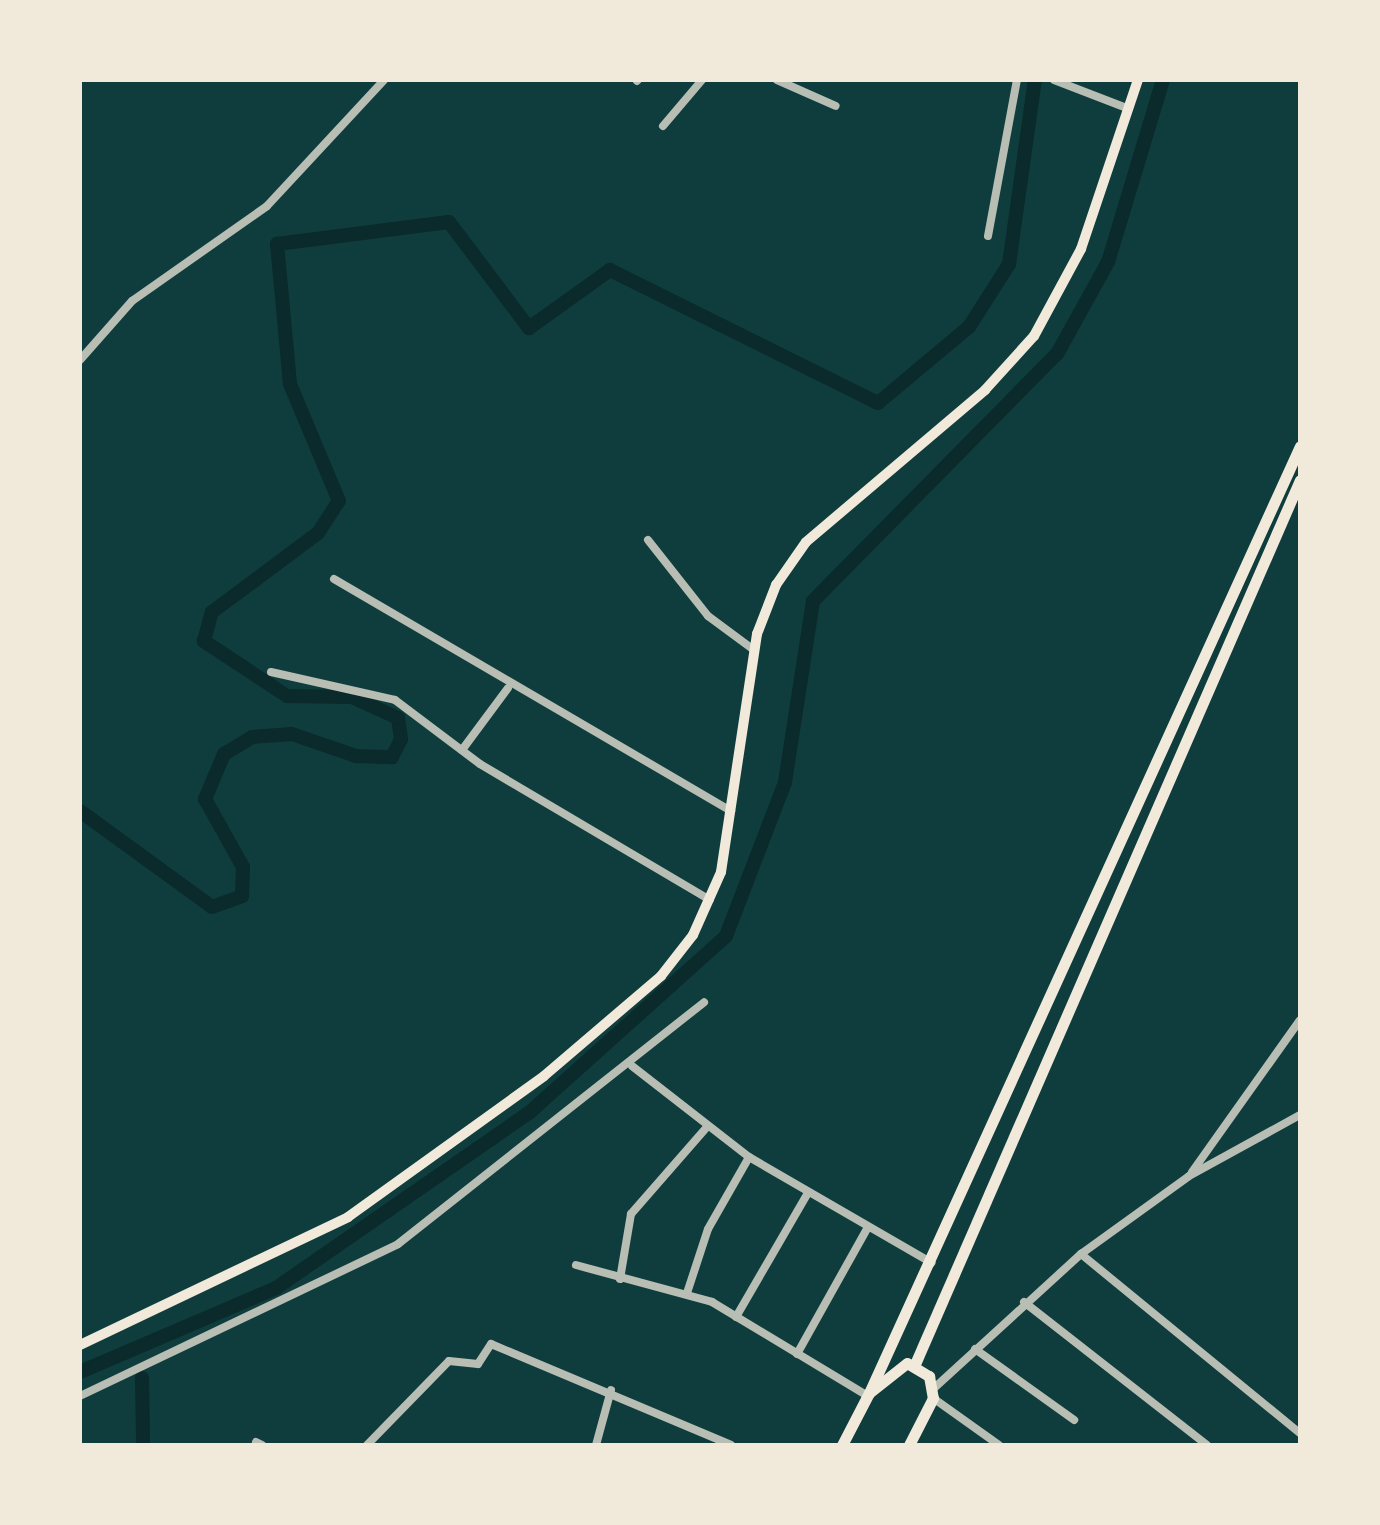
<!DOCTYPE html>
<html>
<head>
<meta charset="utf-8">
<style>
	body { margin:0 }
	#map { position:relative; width:1380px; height:1525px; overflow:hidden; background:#0f3d3e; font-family:"Open Sans",sans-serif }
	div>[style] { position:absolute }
	.canal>* { height:14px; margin:-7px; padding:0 7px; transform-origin:7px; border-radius:7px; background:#0a2a2b }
	.minor>* { height:8px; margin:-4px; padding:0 4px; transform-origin:4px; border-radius:4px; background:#b8beb3 }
	.secondary>* { height:10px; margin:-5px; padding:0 5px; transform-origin:5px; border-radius:5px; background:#f1e9da }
	.primary>* { height:11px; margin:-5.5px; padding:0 5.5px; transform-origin:5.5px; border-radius:5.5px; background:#f1e9da }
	span { translate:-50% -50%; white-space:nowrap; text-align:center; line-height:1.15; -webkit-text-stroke:10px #f1e9da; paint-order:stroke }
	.frame { position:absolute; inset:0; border:82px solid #f1e9da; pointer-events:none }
</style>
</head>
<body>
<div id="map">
	<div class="canal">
		<i style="left:80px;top:811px;width:163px;rotate:36deg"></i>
		<i style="left:212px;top:907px;width:32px;rotate:-20deg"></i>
		<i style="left:242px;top:896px;width:29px;rotate:-88deg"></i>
		<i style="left:243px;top:867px;width:78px;rotate:-119.2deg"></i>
		<i style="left:205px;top:799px;width:49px;rotate:-67.1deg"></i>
		<i style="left:224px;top:754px;width:33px;rotate:-31deg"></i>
		<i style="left:252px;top:737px;width:40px;rotate:-4.3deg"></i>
		<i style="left:292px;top:734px;width:68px;rotate:19deg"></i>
		<i style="left:356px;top:756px;width:36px;rotate:2deg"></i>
		<i style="left:392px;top:757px;width:20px;rotate:-63deg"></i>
		<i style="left:401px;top:739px;width:21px;rotate:-98deg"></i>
		<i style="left:398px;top:718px;width:51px;rotate:-155.5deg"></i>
		<i style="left:352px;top:697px;width:65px;rotate:-179.1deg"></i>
		<i style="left:287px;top:696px;width:100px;rotate:-146.5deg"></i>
		<i style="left:204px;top:641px;width:30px;rotate:-75deg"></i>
		<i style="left:212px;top:612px;width:132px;rotate:-36.7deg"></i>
		<i style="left:318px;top:533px;width:38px;rotate:-57deg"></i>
		<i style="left:339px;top:501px;width:127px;rotate:-112.7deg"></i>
		<i style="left:290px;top:384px;width:141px;rotate:-95.3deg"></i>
		<i style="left:277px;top:244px;width:173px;rotate:-7.3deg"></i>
		<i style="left:449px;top:222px;width:133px;rotate:53deg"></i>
		<i style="left:529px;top:328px;width:100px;rotate:-35.6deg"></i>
		<i style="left:610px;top:270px;width:299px;rotate:26.4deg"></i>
		<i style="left:878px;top:403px;width:119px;rotate:-39.9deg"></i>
		<i style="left:969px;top:327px;width:75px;rotate:-57.6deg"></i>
		<i style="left:1009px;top:264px;width:186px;rotate:-82deg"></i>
		<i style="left:80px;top:1372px;width:213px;rotate:-23.2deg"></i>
		<i style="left:276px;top:1288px;width:309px;rotate:-34.7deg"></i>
		<i style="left:530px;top:1112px;width:263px;rotate:-41.9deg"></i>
		<i style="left:726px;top:936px;width:165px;rotate:-69deg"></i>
		<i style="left:785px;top:782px;width:183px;rotate:-81.2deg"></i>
		<i style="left:813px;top:601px;width:347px;rotate:-45.4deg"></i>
		<i style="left:1057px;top:354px;width:105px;rotate:-61deg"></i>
		<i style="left:1108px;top:262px;width:190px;rotate:-73.2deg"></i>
		<i style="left:142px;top:1378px;width:67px;rotate:89.1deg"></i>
	</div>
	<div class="minor">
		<i style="left:777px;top:80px;width:64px;rotate:23.8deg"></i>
		<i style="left:1054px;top:80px;width:80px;rotate:21.1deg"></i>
		<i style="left:637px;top:81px;width:1px;rotate:-45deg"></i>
		<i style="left:663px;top:126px;width:60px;rotate:-49.7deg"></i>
		<i style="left:988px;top:236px;width:159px;rotate:-79.5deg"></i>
		<i style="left:80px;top:360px;width:79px;rotate:-48.6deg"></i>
		<i style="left:132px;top:301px;width:165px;rotate:-35.1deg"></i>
		<i style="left:267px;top:206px;width:172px;rotate:-47.1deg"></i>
		<i style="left:648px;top:540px;width:97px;rotate:51.7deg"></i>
		<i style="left:708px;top:616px;width:57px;rotate:36.5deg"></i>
		<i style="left:334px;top:579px;width:460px;rotate:30.3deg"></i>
		<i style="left:271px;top:672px;width:127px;rotate:12.7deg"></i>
		<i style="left:395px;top:700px;width:106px;rotate:37deg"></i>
		<i style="left:480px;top:764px;width:267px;rotate:30.6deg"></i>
		<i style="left:462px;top:750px;width:77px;rotate:-53.4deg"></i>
		<i style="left:632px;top:1066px;width:148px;rotate:37.9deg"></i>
		<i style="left:749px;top:1157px;width:211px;rotate:30.1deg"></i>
		<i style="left:1192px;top:1172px;width:186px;rotate:-54.6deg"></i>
		<i style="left:1081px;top:1254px;width:283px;rotate:39.3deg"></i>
		<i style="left:576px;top:1265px;width:141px;rotate:15.2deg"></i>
		<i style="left:712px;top:1302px;width:182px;rotate:31.1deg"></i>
		<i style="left:620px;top:1279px;width:66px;rotate:-80.4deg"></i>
		<i style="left:631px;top:1214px;width:116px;rotate:-48.9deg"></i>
		<i style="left:687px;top:1293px;width:67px;rotate:-71.8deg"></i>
		<i style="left:708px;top:1229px;width:83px;rotate:-60.3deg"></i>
		<i style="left:1024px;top:1302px;width:232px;rotate:38deg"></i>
		<i style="left:736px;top:1317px;width:143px;rotate:-59.9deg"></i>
		<i style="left:975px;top:1349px;width:122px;rotate:35.6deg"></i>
		<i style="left:797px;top:1354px;width:145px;rotate:-60.8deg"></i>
		<i style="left:932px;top:1390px;width:202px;rotate:-42.4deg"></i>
		<i style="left:1081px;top:1254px;width:133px;rotate:-35.8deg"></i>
		<i style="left:1189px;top:1176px;width:127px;rotate:-28.8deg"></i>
		<i style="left:80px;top:1396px;width:352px;rotate:-25.5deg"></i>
		<i style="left:398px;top:1244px;width:390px;rotate:-38.3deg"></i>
		<i style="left:933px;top:1398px;width:81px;rotate:35.5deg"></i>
		<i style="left:256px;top:1442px;width:7px;rotate:27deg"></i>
		<i style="left:367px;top:1445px;width:117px;rotate:-45.7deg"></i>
		<i style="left:449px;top:1361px;width:29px;rotate:6deg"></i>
		<i style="left:478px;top:1364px;width:24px;rotate:-57deg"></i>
		<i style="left:491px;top:1344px;width:260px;rotate:22.8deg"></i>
		<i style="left:596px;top:1445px;width:57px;rotate:-74.7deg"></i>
	</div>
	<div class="secondary">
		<i style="left:80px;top:1345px;width:297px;rotate:-25.5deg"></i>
		<i style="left:348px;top:1217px;width:241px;rotate:-35.7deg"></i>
		<i style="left:544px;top:1076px;width:154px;rotate:-40.5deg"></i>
		<i style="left:661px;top:976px;width:52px;rotate:-52deg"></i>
		<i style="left:693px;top:935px;width:69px;rotate:-66deg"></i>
		<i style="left:721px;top:872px;width:241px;rotate:-81.4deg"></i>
		<i style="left:757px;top:634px;width:53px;rotate:-68.8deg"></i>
		<i style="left:776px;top:585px;width:52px;rotate:-55.1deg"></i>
		<i style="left:806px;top:542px;width:235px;rotate:-40.3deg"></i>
		<i style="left:985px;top:390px;width:73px;rotate:-47.8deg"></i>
		<i style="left:1034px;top:336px;width:99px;rotate:-61.6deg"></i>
		<i style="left:1081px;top:249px;width:178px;rotate:-71.4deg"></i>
	</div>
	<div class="primary">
		<i style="left:915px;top:1364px;width:964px;rotate:-66.47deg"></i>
		<i style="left:869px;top:1393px;width:1040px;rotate:-65.53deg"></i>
		<i style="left:842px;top:1445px;width:59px;rotate:-62.6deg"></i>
		<i style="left:869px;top:1393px;width:48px;rotate:-38.3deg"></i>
		<i style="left:907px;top:1363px;width:26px;rotate:31deg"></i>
		<i style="left:929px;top:1376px;width:22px;rotate:80deg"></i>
		<i style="left:933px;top:1398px;width:53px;rotate:117.1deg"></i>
	</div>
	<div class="frame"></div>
</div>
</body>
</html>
